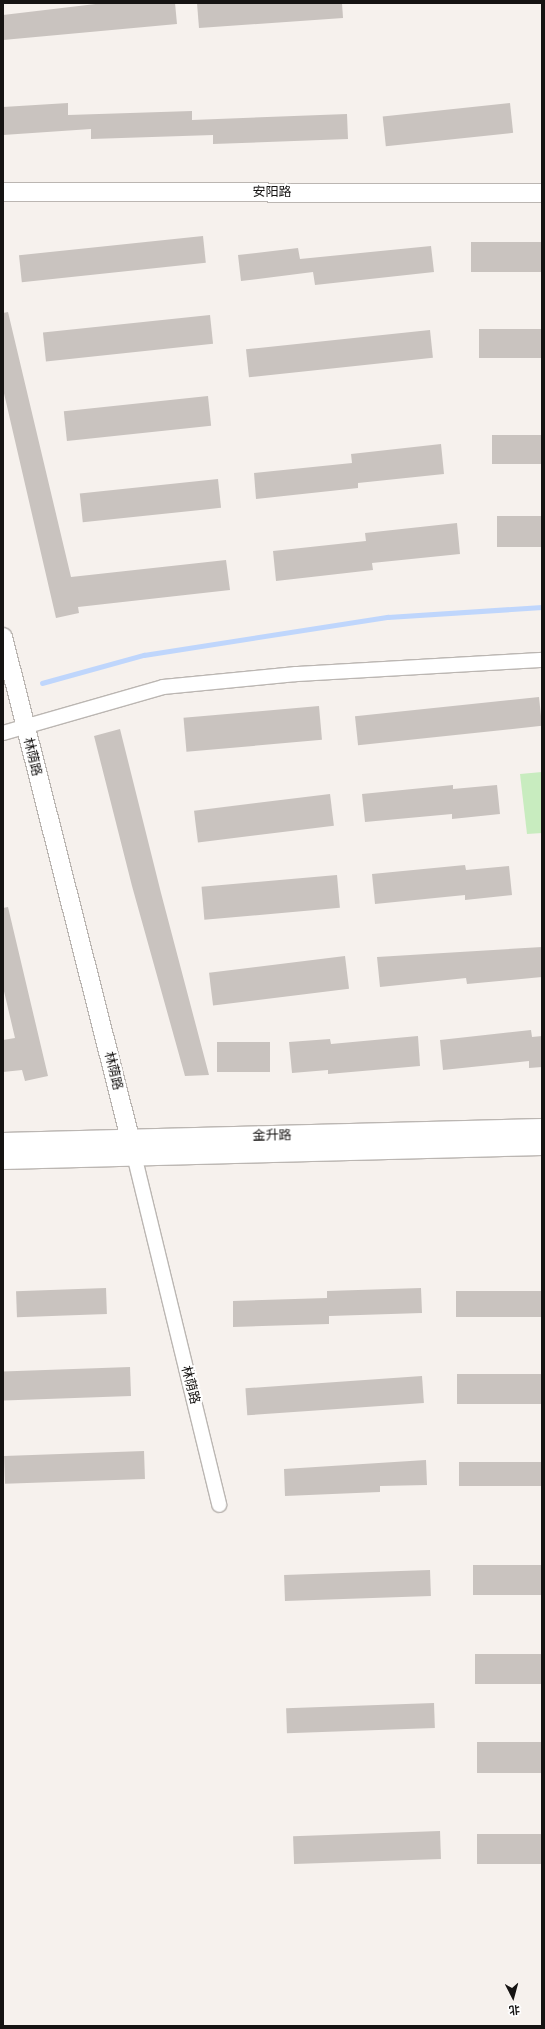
<!DOCTYPE html>
<html>
<head>
<meta charset="utf-8">
<style>
	body { margin:0 }
	#map { position:relative; width:545px; height:2029px; overflow:hidden; background:#f6f1ed; font-family:"Sofia Sans Condensed","Noto Sans SC",sans-serif }
	div>[style] { position:absolute }
	.green>* { inset:0; background:#c8ecbf }
	.stream>* { height:4.5px; margin:-2.25px; padding:0 2.25px; transform-origin:2.25px; border-radius:2.25px; background:#bfd6fc }
	.building>* { inset:0; background:#c9c3bf; transform-origin:0 0 }
	.roads { filter:drop-shadow(1px 0 #bbb6b2) drop-shadow(-1px 0 #bbb6b2) drop-shadow(0 1px #bbb6b2) drop-shadow(0 -1px #bbb6b2) }
	.minor>* { height:14px; margin:-7px; padding:0 7px; transform-origin:7px; border-radius:7px; background:#fff }
	.tertiary>* { height:18px; margin:-9px; padding:0 9px; transform-origin:9px; border-radius:9px; background:#fff }
	.secondary>* { height:20px; margin:-10px; padding:0 10px; transform-origin:10px; border-radius:10px; background:#fff }
	span { translate:-50% -50%; white-space:nowrap; text-align:center; line-height:1.15; -webkit-text-stroke:4px #fff; paint-order:stroke }
	.street-label { font-size:13px; color:#151312 }
	.frame { position:absolute; inset:0; border:4px solid #151312; pointer-events:none }
	.north { position:absolute; left:493px; top:1977px; width:40px; height:40px; -webkit-text-stroke:3px #fff; paint-order:stroke; rotate:174deg; font-size:11px; font-weight:700; line-height:16px; text-align:center; color:#151312 }
	.north::after { content:''; display:block; margin:auto; width:14px; height:18px; background:#151312; clip-path:polygon(50% 0,100% 100%,50% 72%,0 100%) }
</style>
</head>
<body>
<div id="map">
	<div class="green">
		<i style="clip-path:polygon(542px 772px,542px 833px,527px 834px,520px 774px)"></i>
	</div>
	<div class="stream">
		<i style="left:42px;top:683px;width:106px;rotate:-15.4deg"></i>
		<i style="left:144px;top:655px;width:247px;rotate:-8.9deg"></i>
		<i style="left:388px;top:617px;width:154px;rotate:-3.7deg"></i>
	</div>
	<div class="building">
		<i style="clip-path:polygon(104px 3px,175px 3px,177px 24px,3px 40px,3px 15px)"></i>
		<i style="clip-path:polygon(197px 3px,342px 3px,343px 18px,199px 28px)"></i>
		<i style="clip-path:polygon(68px 103px,68px 115px,192px 111px,192px 120px,347px 114px,348px 139px,213px 144px,213px 135px,91px 139px,91px 129px,3px 135px,3px 107px)"></i>
		<i style="left:510px;top:103px;width:30px;height:128px;rotate:84deg"></i>
		<i style="left:203px;top:236px;width:27px;height:185px;rotate:84deg"></i>
		<i style="left:542px;top:242px;width:30px;height:71px;rotate:90deg"></i>
		<i style="clip-path:polygon(431px 246px,434px 272px,315px 285px,313px 272px,241px 281px,238px 255px,298px 248px,300px 259px)"></i>
		<i style="clip-path:polygon(8px 312px,71px 577px,226px 560px,230px 590px,78px 607px,79px 613px,56px 618px,3px 389px,3px 313px)"></i>
		<i style="left:210px;top:315px;width:29px;height:168px;rotate:84deg"></i>
		<i style="left:542px;top:329px;width:29px;height:63px;rotate:90deg"></i>
		<i style="left:430px;top:330px;width:28px;height:185px;rotate:84deg"></i>
		<i style="left:208px;top:396px;width:30px;height:145px;rotate:84deg"></i>
		<i style="left:542px;top:435px;width:29px;height:50px;rotate:90deg"></i>
		<i style="clip-path:polygon(441px 444px,444px 474px,358px 483px,358px 488px,256px 499px,254px 473px,352px 463px,351px 454px)"></i>
		<i style="left:218px;top:479px;width:29px;height:139px;rotate:84deg"></i>
		<i style="left:542px;top:516px;width:31px;height:45px;rotate:90deg"></i>
		<i style="clip-path:polygon(457px 523px,460px 554px,372px 563px,373px 570px,276px 581px,273px 551px,366px 541px,365px 533px)"></i>
		<i style="left:539px;top:697px;width:29px;height:185px;rotate:84deg"></i>
		<i style="left:319px;top:706px;width:34px;height:136px;rotate:85deg"></i>
		<i style="clip-path:polygon(120px 729px,161px 893px,209px 1075px,185px 1076px,132px 886px,94px 736px)"></i>
		<i style="clip-path:polygon(453px 785px,453px 789px,497px 785px,500px 814px,452px 819px,452px 814px,365px 822px,362px 794px)"></i>
		<i style="left:330px;top:794px;width:32px;height:137px;rotate:83deg"></i>
		<i style="clip-path:polygon(465px 865px,466px 870px,509px 866px,512px 895px,465px 900px,465px 895px,375px 904px,372px 874px)"></i>
		<i style="left:337px;top:875px;width:33px;height:136px;rotate:85deg"></i>
		<i style="clip-path:polygon(8px 907px,48px 1076px,25px 1081px,22px 1070px,3px 1072px,3px 1040px,15px 1038px,3px 987px,3px 908px)"></i>
		<i style="clip-path:polygon(542px 947px,542px 977px,467px 984px,466px 978px,380px 987px,377px 957px)"></i>
		<i style="left:345px;top:956px;width:33px;height:137px;rotate:83deg"></i>
		<i style="clip-path:polygon(531px 1030px,532px 1037px,542px 1036px,542px 1067px,529px 1068px,529px 1061px,443px 1070px,440px 1040px)"></i>
		<i style="clip-path:polygon(418px 1036px,420px 1066px,328px 1074px,328px 1070px,292px 1073px,289px 1042px,330px 1039px,331px 1044px)"></i>
		<i style="left:270px;top:1042px;width:30px;height:53px;rotate:90deg"></i>
		<i style="left:106px;top:1288px;width:26px;height:90px;rotate:88deg"></i>
		<i style="clip-path:polygon(421px 1288px,422px 1313px,329px 1316px,329px 1324px,233px 1327px,233px 1301px,327px 1298px,327px 1291px)"></i>
		<i style="left:542px;top:1291px;width:26px;height:86px;rotate:90deg"></i>
		<i style="left:130px;top:1367px;width:29px;height:127px;rotate:88deg"></i>
		<i style="left:542px;top:1374px;width:30px;height:85px;rotate:90deg"></i>
		<i style="left:422px;top:1376px;width:27px;height:177px;rotate:86deg"></i>
		<i style="left:144px;top:1451px;width:28px;height:140px;rotate:88deg"></i>
		<i style="clip-path:polygon(426px 1460px,427px 1485px,380px 1486px,380px 1492px,285px 1496px,284px 1469px)"></i>
		<i style="left:542px;top:1462px;width:24px;height:83px;rotate:90deg"></i>
		<i style="left:542px;top:1565px;width:30px;height:69px;rotate:90deg"></i>
		<i style="left:430px;top:1570px;width:26px;height:146px;rotate:88deg"></i>
		<i style="left:542px;top:1654px;width:30px;height:67px;rotate:90deg"></i>
		<i style="left:434px;top:1703px;width:25px;height:148px;rotate:88deg"></i>
		<i style="left:542px;top:1742px;width:31px;height:65px;rotate:90deg"></i>
		<i style="left:440px;top:1831px;width:28px;height:147px;rotate:88deg"></i>
		<i style="left:542px;top:1834px;width:30px;height:65px;rotate:90deg"></i>
	</div>
	<div class="roads">
		<div class="minor">
			<i style="left:3px;top:733px;width:166px;rotate:-16deg"></i>
			<i style="left:163px;top:687px;width:134px;rotate:-5.6deg"></i>
			<i style="left:296px;top:674px;width:246px;rotate:-3.3deg"></i>
			<i style="left:134px;top:1155px;width:360px;rotate:76.3deg"></i>
		</div>
		<div class="tertiary">
			<i style="left:3px;top:192px;width:539px;rotate:0.11deg"></i>
			<i style="left:3px;top:637px;width:533px;rotate:75.78deg"></i>
		</div>
		<div class="secondary">
			<i style="left:3px;top:1143px;width:539px;rotate:-1.49deg"></i>
			<i style="left:3px;top:1159px;width:539px;rotate:-1.49deg"></i>
		</div>
	</div>
	<div class="street-label">
		<span style="left:272px;top:192px">安阳路</span>
		<span style="left:32px;top:757px;rotate:76deg">林荫路</span>
		<span style="left:113px;top:1071px;rotate:76deg">林荫路</span>
		<span style="left:272px;top:1136px;rotate:-1deg">金升路</span>
		<span style="left:190px;top:1385px;rotate:76deg">林荫路</span>
	</div>
	<div class="frame"></div>
	<div class="north">北</div>
</div>
</body>
</html>
